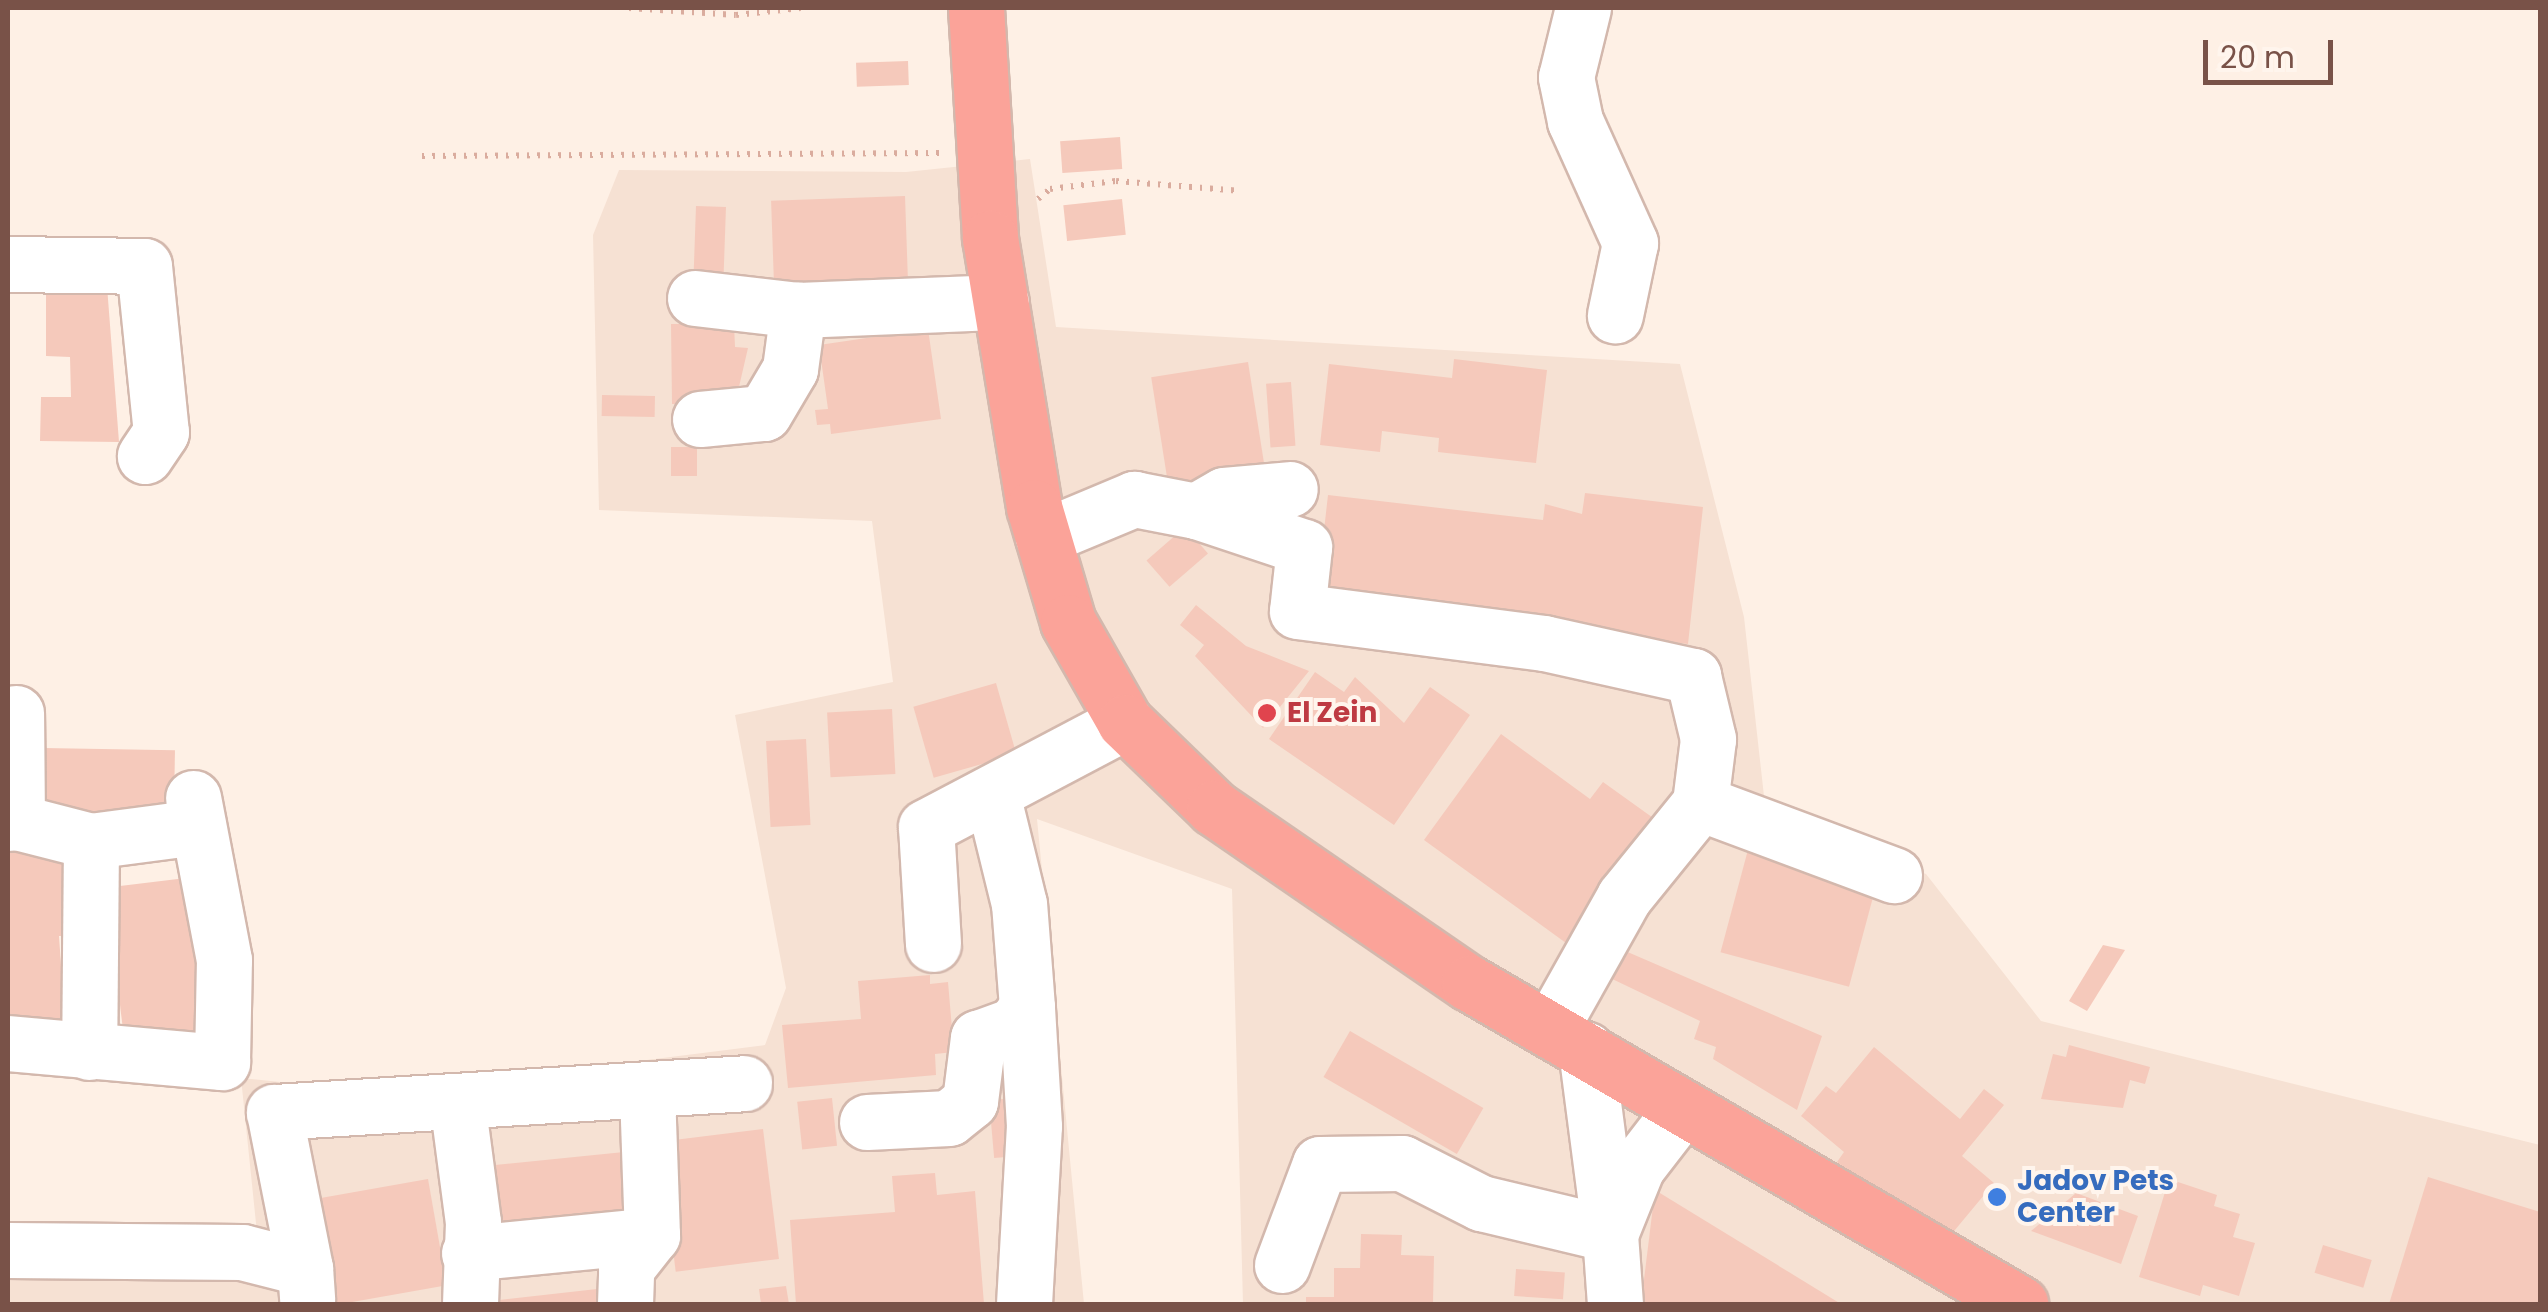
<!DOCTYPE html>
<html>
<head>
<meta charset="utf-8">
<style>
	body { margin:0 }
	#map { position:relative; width:2548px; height:1312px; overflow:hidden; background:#fef0e5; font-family:Poppins,sans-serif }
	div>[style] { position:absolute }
	.residential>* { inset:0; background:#f6e1d3 }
	.building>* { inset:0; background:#f5c9bb; transform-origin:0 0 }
	.path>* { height:6px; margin-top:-3px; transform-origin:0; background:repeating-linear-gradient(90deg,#daac9e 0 2.5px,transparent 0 10.5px) }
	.roads { filter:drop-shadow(2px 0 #d3b8ad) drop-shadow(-2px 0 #d3b8ad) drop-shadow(0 2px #d3b8ad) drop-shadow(0 -2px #d3b8ad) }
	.minor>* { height:55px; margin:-27.5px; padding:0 27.5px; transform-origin:27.5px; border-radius:27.5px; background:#fff }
	.highway>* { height:55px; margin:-27.5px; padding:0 27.5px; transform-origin:27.5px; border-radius:27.5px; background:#fba399 }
	.dots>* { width:28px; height:28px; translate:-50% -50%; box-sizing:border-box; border:5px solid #fff5ed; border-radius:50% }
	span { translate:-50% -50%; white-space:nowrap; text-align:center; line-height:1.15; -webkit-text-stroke:8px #fff5ed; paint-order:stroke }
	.health-label { font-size:28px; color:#be3a42; font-weight:700 }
	.left { translate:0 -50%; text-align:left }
	.shop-label { font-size:28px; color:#366cbe; font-weight:700 }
	.frame { position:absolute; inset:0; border:10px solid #795248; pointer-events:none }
	.scale { position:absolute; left:2203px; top:40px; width:130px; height:45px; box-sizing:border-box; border:5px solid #795248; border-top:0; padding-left:12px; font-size:30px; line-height:35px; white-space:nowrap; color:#795248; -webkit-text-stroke:8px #fff5ed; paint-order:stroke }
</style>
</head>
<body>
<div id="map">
	<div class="residential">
		<i style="clip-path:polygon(1030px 159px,1056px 327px,1680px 364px,1744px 617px,1766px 814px,1926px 874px,2041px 1021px,2540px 1145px,2540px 1304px,1243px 1304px,1232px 889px,1037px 819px,1084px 1304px,8px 1304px,8px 1224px,257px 1233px,241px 1078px,385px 1093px,765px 1045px,786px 988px,735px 715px,893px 682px,872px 521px,599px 510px,593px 235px,619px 170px,906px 172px)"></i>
	</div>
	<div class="building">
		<i style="left:908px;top:61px;width:24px;height:52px;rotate:88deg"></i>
		<i style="left:1120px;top:137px;width:32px;height:60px;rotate:86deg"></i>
		<i style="left:905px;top:196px;width:99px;height:134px;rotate:88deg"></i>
		<i style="left:1122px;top:199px;width:36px;height:59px;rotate:84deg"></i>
		<i style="left:696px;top:206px;width:30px;height:69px;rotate:2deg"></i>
		<i style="clip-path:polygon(46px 285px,107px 286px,119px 442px,40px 441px,41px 397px,71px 397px,70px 357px,46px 356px)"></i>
		<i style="clip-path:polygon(671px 324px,734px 324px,735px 347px,748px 348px,735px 404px,672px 404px)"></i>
		<i style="clip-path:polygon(928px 329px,941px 419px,831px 434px,830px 424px,817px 425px,815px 410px,828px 409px,819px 345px)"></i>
		<i style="clip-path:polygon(1454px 359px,1547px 370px,1536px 463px,1438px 452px,1439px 438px,1382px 431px,1380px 452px,1320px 445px,1329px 364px,1452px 378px)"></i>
		<i style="left:1248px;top:362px;width:118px;height:98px;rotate:81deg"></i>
		<i style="left:1291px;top:382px;width:64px;height:25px;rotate:86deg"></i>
		<i style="left:602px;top:395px;width:53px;height:21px;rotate:1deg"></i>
		<i style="left:671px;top:447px;width:26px;height:29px"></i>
		<i style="clip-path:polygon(1585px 493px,1703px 507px,1688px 644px,1316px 601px,1328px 495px,1543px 520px,1545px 504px,1582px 514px)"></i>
		<i style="left:1185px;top:527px;width:35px;height:51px;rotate:49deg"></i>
		<i style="clip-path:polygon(1196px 605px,1246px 646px,1309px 671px,1263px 728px,1195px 656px,1204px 645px,1180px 625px)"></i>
		<i style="clip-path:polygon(1315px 672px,1344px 692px,1355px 677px,1404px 723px,1430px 687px,1470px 715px,1394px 825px,1269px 739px)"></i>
		<i style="left:996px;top:683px;width:74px;height:86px;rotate:74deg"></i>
		<i style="left:892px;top:709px;width:65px;height:65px;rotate:87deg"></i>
		<i style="clip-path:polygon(1501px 734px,1590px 799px,1603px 782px,1656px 820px,1566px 943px,1424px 840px)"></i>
		<i style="left:806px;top:739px;width:86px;height:40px;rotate:87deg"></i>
		<i style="left:43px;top:748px;width:132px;height:75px;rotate:1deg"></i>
		<i style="clip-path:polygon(66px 838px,69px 936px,59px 936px,61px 965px,74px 965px,62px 1037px,8px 1038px,8px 839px)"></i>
		<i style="left:1749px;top:846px;width:133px;height:110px;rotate:15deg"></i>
		<i style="left:186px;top:878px;width:176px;height:81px;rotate:83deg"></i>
		<i style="clip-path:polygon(2103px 945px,2125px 950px,2087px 1011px,2069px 1001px)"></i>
		<i style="clip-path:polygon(1616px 947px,1822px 1036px,1797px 1110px,1713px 1059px,1716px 1047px,1694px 1039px,1700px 1021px,1606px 976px)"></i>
		<i style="clip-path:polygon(930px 975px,930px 984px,948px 982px,954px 1052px,935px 1054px,936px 1075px,788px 1088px,782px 1025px,861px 1019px,858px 981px)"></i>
		<i style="left:1350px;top:1031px;width:154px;height:53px;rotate:30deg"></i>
		<i style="clip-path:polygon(2069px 1045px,2150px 1067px,2145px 1084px,2130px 1080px,2123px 1108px,2041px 1099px,2053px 1054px,2066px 1057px)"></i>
		<i style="clip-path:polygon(1874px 1047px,1960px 1119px,1984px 1089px,2004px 1105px,1962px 1156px,1994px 1183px,1940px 1248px,1837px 1162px,1844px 1152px,1801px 1116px,1826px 1086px,1836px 1093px)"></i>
		<i style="left:832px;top:1098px;width:48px;height:35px;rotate:84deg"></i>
		<i style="left:1015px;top:1098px;width:58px;height:26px;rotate:85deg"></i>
		<i style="left:763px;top:1129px;width:131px;height:104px;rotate:83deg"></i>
		<i style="clip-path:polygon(624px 1152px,631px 1218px,502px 1237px,485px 1166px)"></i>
		<i style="clip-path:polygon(935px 1173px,937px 1195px,975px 1191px,984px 1304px,796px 1304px,790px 1220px,895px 1212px,892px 1176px)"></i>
		<i style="clip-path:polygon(2428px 1177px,2540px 1212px,2540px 1304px,2389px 1304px)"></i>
		<i style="left:428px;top:1179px;width:108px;height:116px;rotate:80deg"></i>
		<i style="clip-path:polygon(2169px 1179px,2217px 1195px,2214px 1206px,2240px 1214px,2233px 1237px,2255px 1243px,2239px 1296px,2203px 1285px,2200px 1296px,2139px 1277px)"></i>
		<i style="clip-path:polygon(1655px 1190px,1841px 1304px,1641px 1304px)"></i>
		<i style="clip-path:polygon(2076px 1193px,2138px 1216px,2121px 1264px,2031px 1231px)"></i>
		<i style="clip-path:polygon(1361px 1234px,1402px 1235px,1401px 1255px,1434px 1256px,1433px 1304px,1306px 1304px,1306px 1297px,1334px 1297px,1334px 1268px,1360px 1268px)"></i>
		<i style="left:2323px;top:1245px;width:51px;height:29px;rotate:17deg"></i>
		<i style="left:1516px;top:1269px;width:49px;height:27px;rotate:4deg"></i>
		<i style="clip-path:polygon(786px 1286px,789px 1304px,761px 1304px,759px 1289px)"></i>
		<i style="clip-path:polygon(597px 1289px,599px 1304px,482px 1304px,482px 1302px)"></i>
	</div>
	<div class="path">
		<i style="left:629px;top:8px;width:107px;rotate:3.7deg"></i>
		<i style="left:736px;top:15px;width:65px;rotate:-6.1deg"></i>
		<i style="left:422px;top:156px;width:518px;rotate:-0.33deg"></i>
		<i style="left:1038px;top:199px;width:16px;rotate:-40deg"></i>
		<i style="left:1050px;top:189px;width:66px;rotate:-6.9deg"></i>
		<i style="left:1116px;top:181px;width:123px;rotate:4.6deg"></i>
	</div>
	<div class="roads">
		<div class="minor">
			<i style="left:1583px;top:8px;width:71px;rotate:103.8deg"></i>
			<i style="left:1566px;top:77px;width:45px;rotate:78.4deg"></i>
			<i style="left:1575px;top:121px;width:134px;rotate:65.7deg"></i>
			<i style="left:1630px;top:243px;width:74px;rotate:101.8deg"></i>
			<i style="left:8px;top:264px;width:136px;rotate:0.8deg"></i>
			<i style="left:144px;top:266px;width:167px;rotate:84.2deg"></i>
			<i style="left:161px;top:432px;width:29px;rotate:124deg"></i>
			<i style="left:695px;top:298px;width:104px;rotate:6.6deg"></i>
			<i style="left:798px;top:310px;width:203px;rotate:-2.3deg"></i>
			<i style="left:700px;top:419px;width:64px;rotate:-5.4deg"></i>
			<i style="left:764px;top:413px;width:51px;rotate:-59.4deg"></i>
			<i style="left:790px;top:369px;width:60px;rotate:-82.3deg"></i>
			<i style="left:1196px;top:511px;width:32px;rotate:-30deg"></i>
			<i style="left:1224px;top:495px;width:66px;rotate:-5.2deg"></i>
			<i style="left:1043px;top:537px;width:99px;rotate:-22.7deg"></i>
			<i style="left:1134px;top:499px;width:63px;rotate:11deg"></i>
			<i style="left:1196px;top:511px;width:114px;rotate:18.4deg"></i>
			<i style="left:1304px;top:547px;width:64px;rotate:96.2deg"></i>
			<i style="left:1297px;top:611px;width:249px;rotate:7.4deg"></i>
			<i style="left:1544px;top:643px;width:153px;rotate:12.5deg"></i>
			<i style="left:1693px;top:676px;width:65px;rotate:76.6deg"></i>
			<i style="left:1708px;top:739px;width:64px;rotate:97.1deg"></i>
			<i style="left:17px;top:822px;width:76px;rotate:14.4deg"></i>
			<i style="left:91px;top:841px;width:211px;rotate:90.5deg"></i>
			<i style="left:8px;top:823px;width:9px;rotate:-6deg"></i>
			<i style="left:17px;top:822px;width:109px;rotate:-90.5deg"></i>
			<i style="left:91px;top:841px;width:108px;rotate:-7.5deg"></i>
			<i style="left:933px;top:944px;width:117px;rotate:-93.4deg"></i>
			<i style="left:926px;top:827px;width:225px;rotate:-27.8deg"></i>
			<i style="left:1550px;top:1029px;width:151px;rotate:-60.7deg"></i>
			<i style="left:1624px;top:897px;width:121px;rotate:-51deg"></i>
			<i style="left:1700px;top:803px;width:207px;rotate:20.4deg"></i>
			<i style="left:8px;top:1043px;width:215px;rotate:5.1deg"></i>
			<i style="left:222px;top:1062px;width:102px;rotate:-88.9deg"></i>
			<i style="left:224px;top:960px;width:165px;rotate:-100.8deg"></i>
			<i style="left:457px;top:1101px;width:122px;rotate:82.5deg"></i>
			<i style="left:473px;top:1222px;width:82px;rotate:92.1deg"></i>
			<i style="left:867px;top:1122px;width:82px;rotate:-2.8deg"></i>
			<i style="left:949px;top:1118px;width:27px;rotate:-39deg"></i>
			<i style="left:970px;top:1101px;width:64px;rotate:-82.8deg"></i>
			<i style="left:978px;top:1038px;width:38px;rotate:-20deg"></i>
			<i style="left:1014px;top:1025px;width:22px;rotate:-54deg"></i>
			<i style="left:1027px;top:1007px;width:103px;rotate:-94.4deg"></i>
			<i style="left:1019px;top:904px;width:113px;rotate:-103.8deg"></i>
			<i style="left:8px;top:1250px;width:234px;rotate:0.5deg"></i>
			<i style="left:242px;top:1252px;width:65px;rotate:14.3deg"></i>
			<i style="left:305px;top:1268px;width:32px;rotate:86deg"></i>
			<i style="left:469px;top:1253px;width:184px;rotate:-5.6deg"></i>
			<i style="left:1282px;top:1265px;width:108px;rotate:-69.4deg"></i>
			<i style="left:1320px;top:1164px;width:82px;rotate:-0.7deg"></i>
			<i style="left:1402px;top:1163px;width:89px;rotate:26.9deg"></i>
			<i style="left:1481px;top:1203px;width:133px;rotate:13.5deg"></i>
			<i style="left:1610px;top:1234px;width:186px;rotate:-97.4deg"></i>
			<i style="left:305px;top:1268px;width:159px;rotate:-101.2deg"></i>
			<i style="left:274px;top:1112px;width:471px;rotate:-3.5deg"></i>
			<i style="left:625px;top:1304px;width:36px;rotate:-88deg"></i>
			<i style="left:626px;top:1268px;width:42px;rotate:-51.8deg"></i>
			<i style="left:652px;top:1235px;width:146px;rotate:-92deg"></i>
			<i style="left:1024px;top:1304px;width:178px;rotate:-86.8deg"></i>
			<i style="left:1034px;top:1126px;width:119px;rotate:-93.4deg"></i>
			<i style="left:1615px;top:1304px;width:70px;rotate:-94.1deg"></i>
			<i style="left:1610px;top:1234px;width:72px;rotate:-68.1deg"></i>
			<i style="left:1637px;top:1167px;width:72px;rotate:-52.3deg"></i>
		</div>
		<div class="highway">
			<i style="left:976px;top:8px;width:230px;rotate:86.5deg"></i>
			<i style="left:990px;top:238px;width:273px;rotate:80.7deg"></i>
			<i style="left:1034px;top:507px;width:120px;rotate:73.5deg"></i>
			<i style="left:1068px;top:622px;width:115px;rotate:60.3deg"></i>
			<i style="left:1125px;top:722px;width:124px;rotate:44deg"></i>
			<i style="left:1214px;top:808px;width:309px;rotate:34.5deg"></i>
			<i style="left:1469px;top:983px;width:638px;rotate:30.22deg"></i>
		</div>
	</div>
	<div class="dots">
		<i style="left:1267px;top:713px;background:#e0444e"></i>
		<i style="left:1997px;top:1197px;background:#3f7fe0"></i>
	</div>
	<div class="health-label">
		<span class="left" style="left:1287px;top:713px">El Zein</span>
	</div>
	<div class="shop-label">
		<span class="left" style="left:2017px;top:1197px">Jadov Pets<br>Center</span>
	</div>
	<div class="frame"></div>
	<div class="scale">20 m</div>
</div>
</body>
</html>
